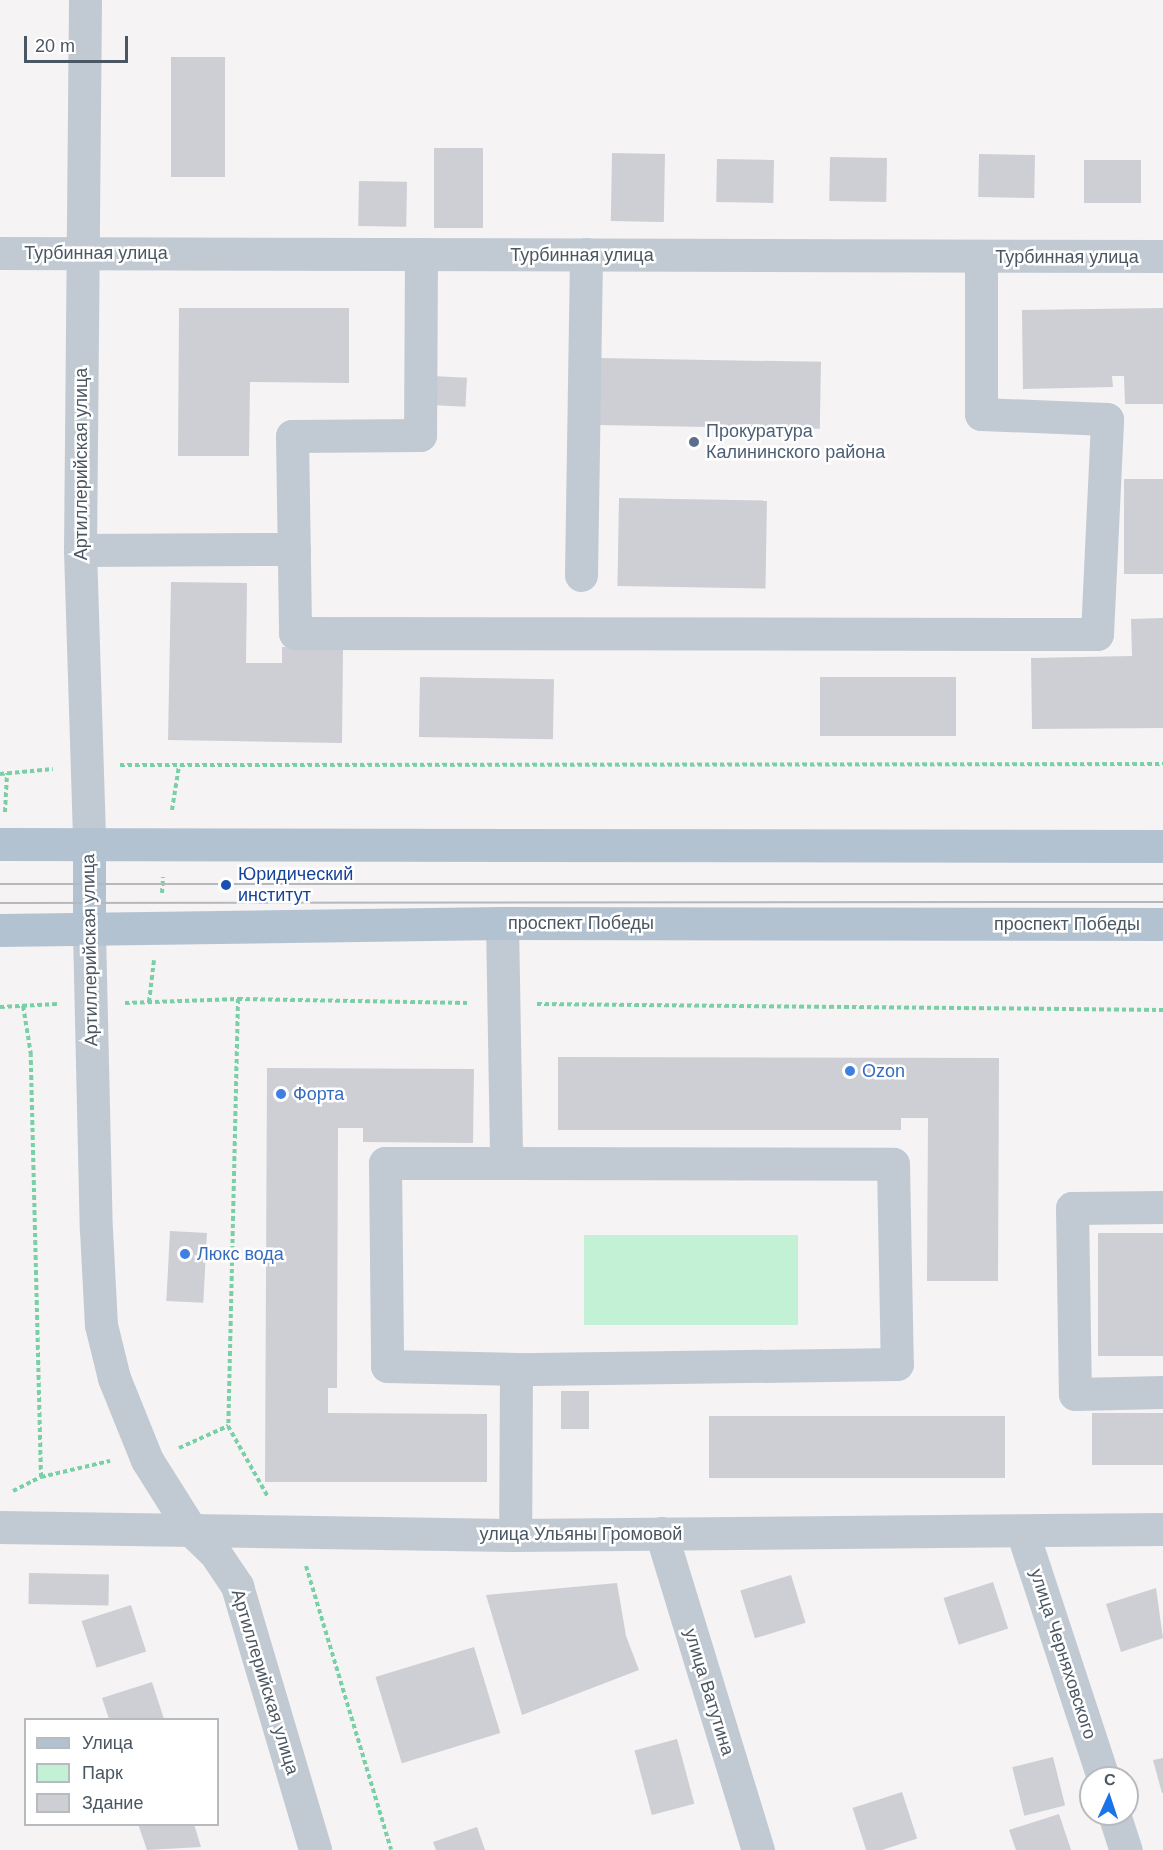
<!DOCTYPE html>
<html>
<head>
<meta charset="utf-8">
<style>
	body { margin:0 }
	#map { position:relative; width:1163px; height:1850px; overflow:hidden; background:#f5f3f3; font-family:Arial,sans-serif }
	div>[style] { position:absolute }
	.green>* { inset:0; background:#c3f1d5; transform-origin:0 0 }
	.building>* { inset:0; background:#cdcfd5; transform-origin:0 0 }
	.path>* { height:4px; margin-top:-2px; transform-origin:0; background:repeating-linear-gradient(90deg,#7ad0a6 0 4.5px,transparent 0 7.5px) }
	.minor>* { height:33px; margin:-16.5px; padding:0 16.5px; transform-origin:16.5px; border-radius:16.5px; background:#c1cad2 }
	.major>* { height:33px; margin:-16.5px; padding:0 16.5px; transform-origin:16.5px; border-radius:16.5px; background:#b3c2d1 }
	.tram>* { height:1.5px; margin:-0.75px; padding:0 0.75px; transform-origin:0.75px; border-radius:0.75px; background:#b5b8bd }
	.dots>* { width:16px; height:16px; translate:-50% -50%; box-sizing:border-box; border:3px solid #fff; border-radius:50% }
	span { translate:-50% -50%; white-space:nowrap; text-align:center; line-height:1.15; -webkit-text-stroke:5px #fff; paint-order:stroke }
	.street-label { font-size:18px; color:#4a5661 }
	.service-label { font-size:18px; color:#4e5e75 }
	.left { translate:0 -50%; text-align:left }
	.transit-label { font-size:18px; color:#164399 }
	.shop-label { font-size:18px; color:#366cbe }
	.legend { position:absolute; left:24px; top:1718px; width:195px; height:108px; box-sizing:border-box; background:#fff; border:2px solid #b7bbc0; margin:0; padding:8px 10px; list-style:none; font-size:18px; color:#4a5661 }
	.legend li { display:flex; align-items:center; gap:12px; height:30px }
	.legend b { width:30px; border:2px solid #b7bbc0 }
	.north { position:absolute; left:1079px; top:1766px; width:60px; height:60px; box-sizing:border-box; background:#fff; border:2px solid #b7bbc0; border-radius:50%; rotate:3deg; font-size:16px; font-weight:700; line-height:24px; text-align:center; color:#4a5661 }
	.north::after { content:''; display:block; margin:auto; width:21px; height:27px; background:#1a73e8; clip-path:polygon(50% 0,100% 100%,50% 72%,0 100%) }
	.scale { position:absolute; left:24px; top:36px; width:104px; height:27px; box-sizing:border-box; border:3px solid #4a5661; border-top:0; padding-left:8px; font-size:18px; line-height:21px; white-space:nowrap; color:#4a5661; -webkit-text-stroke:4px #fff; paint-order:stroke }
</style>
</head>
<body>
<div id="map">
	<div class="green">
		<i style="left:584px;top:1235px;width:214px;height:90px"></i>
	</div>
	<div class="building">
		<i style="left:171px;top:57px;width:54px;height:120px"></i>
		<i style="left:434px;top:148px;width:49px;height:80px"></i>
		<i style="left:612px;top:153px;width:53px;height:68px;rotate:1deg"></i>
		<i style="left:979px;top:154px;width:56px;height:43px;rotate:1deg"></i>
		<i style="left:830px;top:157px;width:57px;height:44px;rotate:1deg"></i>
		<i style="left:717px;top:159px;width:57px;height:43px;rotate:1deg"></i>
		<i style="left:1084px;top:160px;width:57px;height:43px"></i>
		<i style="left:359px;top:181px;width:48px;height:45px;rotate:1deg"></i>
		<i style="clip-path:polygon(179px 308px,349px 308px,349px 383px,250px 382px,249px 456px,178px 456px)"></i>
		<i style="clip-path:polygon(1163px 308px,1163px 404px,1125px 404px,1124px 376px,1112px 376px,1113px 387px,1023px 389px,1022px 310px)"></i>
		<i style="left:599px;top:358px;width:222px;height:67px;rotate:1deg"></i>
		<i style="left:432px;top:376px;width:35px;height:29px;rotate:3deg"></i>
		<i style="left:1124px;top:479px;width:39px;height:95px"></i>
		<i style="left:619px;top:498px;width:148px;height:88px;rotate:1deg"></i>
		<i style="clip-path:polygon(171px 582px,247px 583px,246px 663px,282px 663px,282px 647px,343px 648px,342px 743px,168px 740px)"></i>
		<i style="clip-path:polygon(1163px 618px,1163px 728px,1032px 729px,1031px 658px,1132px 656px,1131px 619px)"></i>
		<i style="left:420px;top:677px;width:134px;height:60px;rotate:1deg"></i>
		<i style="left:820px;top:677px;width:136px;height:59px"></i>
		<i style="clip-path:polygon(558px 1057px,999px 1058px,998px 1281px,927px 1281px,928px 1118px,901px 1118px,901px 1130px,558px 1130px)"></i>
		<i style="clip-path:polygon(267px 1068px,474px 1069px,473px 1143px,363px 1142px,363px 1128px,338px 1128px,337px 1388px,328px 1388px,328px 1413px,487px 1414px,487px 1482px,265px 1482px)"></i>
		<i style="left:170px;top:1231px;width:37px;height:70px;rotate:3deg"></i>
		<i style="left:1098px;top:1233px;width:65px;height:123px"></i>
		<i style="left:561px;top:1391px;width:28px;height:38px"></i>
		<i style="left:1092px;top:1413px;width:71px;height:52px"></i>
		<i style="left:709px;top:1416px;width:296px;height:62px"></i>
		<i style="left:29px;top:1573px;width:80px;height:31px;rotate:1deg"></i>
		<i style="left:791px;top:1575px;width:50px;height:53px;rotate:73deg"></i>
		<i style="left:993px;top:1582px;width:49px;height:52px;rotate:72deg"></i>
		<i style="clip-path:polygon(617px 1583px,626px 1636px,639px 1670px,522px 1715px,486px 1595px)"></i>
		<i style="clip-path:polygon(1156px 1588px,1163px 1638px,1121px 1652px,1106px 1604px)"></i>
		<i style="left:131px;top:1605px;width:49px;height:52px;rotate:72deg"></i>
		<i style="left:474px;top:1647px;width:90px;height:103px;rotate:73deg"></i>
		<i style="clip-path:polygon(152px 1682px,164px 1719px,109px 1719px,102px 1698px)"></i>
		<i style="left:677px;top:1739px;width:67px;height:44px;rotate:75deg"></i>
		<i style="left:1053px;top:1757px;width:50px;height:42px;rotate:76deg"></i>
		<i style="clip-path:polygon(1163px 1758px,1163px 1793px,1162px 1793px,1153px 1760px)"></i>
		<i style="left:902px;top:1792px;width:49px;height:52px;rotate:72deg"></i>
		<i style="clip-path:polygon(1059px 1814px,1071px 1850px,1016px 1850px,1009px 1830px)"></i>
		<i style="clip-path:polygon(138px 1824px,194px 1824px,201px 1847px,147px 1850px)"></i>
		<i style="clip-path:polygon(477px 1827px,485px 1850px,436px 1850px,433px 1842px)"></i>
	</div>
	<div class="path">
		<i style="left:120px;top:765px;width:1043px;rotate:-0.05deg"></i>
		<i style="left:0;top:774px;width:53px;rotate:-5.4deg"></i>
		<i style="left:172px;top:810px;width:45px;rotate:-81deg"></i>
		<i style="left:5px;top:812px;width:39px;rotate:-87deg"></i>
		<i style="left:162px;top:893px;width:16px;rotate:-86deg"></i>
		<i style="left:238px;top:999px;width:231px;rotate:1deg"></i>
		<i style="left:149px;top:1002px;width:42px;rotate:-83.2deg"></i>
		<i style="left:125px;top:1003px;width:113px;rotate:-2deg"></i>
		<i style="left:238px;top:999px;width:427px;rotate:91.3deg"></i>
		<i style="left:228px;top:1426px;width:81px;rotate:60.6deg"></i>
		<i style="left:537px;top:1004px;width:626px;rotate:0.55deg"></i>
		<i style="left:0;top:1007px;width:57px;rotate:-3deg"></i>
		<i style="left:179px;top:1448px;width:54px;rotate:-24.2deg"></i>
		<i style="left:41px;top:1477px;width:71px;rotate:-13.1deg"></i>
		<i style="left:13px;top:1491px;width:31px;rotate:-27deg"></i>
		<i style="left:41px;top:1477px;width:422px;rotate:-91.4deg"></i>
		<i style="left:31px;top:1055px;width:51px;rotate:-99.1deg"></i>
		<i style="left:306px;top:1566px;width:296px;rotate:73.3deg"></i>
	</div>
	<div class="minor">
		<i style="left:85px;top:0;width:550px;rotate:90.52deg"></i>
		<i style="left:80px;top:550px;width:294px;rotate:88.2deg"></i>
		<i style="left:0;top:253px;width:1163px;rotate:0.15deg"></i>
		<i style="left:421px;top:254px;width:181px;rotate:90.3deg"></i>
		<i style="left:420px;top:435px;width:128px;rotate:179.6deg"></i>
		<i style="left:292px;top:436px;width:197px;rotate:89.1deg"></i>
		<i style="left:295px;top:633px;width:802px;rotate:0.07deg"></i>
		<i style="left:1097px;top:634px;width:215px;rotate:-87.3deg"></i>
		<i style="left:1107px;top:419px;width:126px;rotate:-177.7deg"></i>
		<i style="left:981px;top:414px;width:157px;rotate:-90deg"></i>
		<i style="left:80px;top:550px;width:214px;rotate:-0.3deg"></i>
		<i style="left:581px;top:575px;width:321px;rotate:-89.1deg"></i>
		<i style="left:502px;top:923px;width:240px;rotate:89deg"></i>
		<i style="left:506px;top:1163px;width:121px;rotate:180deg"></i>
		<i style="left:385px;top:1163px;width:203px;rotate:89.4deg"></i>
		<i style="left:387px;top:1366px;width:129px;rotate:1.3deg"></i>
		<i style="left:89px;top:931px;width:299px;rotate:88.7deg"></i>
		<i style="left:96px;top:1230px;width:95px;rotate:87deg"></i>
		<i style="left:101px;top:1325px;width:55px;rotate:76.2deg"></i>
		<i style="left:114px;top:1378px;width:88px;rotate:68.1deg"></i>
		<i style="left:147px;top:1460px;width:83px;rotate:57.8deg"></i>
		<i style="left:191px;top:1530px;width:33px;rotate:44deg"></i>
		<i style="left:215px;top:1553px;width:40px;rotate:56deg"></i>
		<i style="left:237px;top:1586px;width:275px;rotate:73.5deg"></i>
		<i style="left:506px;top:1163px;width:387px;rotate:0.1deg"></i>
		<i style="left:893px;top:1164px;width:200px;rotate:88.9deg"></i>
		<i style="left:897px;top:1364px;width:381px;rotate:179.2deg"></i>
		<i style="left:516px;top:1369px;width:166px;rotate:90.3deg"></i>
		<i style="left:1163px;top:1207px;width:91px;rotate:179.4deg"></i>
		<i style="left:1072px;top:1208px;width:186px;rotate:89.1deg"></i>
		<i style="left:1075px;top:1394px;width:88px;rotate:-1.3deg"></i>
		<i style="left:0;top:1527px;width:515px;rotate:0.89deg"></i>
		<i style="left:515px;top:1535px;width:648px;rotate:-0.53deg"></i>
		<i style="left:1022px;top:1531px;width:260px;rotate:71.8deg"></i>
		<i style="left:661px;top:1533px;width:332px;rotate:73deg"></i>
		<i style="left:1114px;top:1814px;width:38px;rotate:72deg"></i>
	</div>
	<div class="major">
		<i style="left:0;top:844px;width:1163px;rotate:0.1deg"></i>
		<i style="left:89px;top:844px;width:87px;rotate:90deg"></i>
		<i style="left:0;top:930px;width:502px;rotate:-0.8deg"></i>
		<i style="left:502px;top:923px;width:661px;rotate:0.09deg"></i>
	</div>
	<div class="tram">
		<i style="left:0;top:884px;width:1163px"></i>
		<i style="left:0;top:903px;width:1163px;rotate:-0.05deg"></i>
	</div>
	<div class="dots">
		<i style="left:694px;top:442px;background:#5c6f8a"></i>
		<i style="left:226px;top:885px;background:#1a4fb4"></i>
		<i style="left:850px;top:1071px;background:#3f7fe0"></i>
		<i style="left:281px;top:1094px;background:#3f7fe0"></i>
		<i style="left:185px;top:1254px;background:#3f7fe0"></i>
	</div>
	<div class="street-label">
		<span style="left:96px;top:253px">Турбинная улица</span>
		<span style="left:582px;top:255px">Турбинная улица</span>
		<span style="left:1067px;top:257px">Турбинная улица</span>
		<span style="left:81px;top:464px;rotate:-90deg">Артиллерийская улица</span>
		<span style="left:581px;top:923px">проспект Победы</span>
		<span style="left:1067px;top:924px">проспект Победы</span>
		<span style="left:90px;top:950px;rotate:-91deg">Артиллерийская улица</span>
		<span style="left:581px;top:1534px">улица Ульяны Громовой</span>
		<span style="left:1063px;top:1654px;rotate:72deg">улица Черняховского</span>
		<span style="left:265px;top:1682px;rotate:73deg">Артиллерийская улица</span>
		<span style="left:709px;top:1692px;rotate:73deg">улица Ватутина</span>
	</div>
	<div class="service-label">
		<span class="left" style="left:706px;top:442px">Прокуратура<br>Калининского района</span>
	</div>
	<div class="transit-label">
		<span class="left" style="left:238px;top:885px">Юридический<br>институт</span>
	</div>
	<div class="shop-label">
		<span class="left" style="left:862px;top:1071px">Ozon</span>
		<span class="left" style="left:293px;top:1094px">Форта</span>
		<span class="left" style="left:197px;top:1254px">Люкс вода</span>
	</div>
	<ul class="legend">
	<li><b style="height:8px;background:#b3c2d1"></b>Улица</li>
	<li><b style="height:16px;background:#c3f1d5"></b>Парк</li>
	<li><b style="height:16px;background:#cdcfd5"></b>Здание</li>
	</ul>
	<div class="north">С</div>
	<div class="scale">20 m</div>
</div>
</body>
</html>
